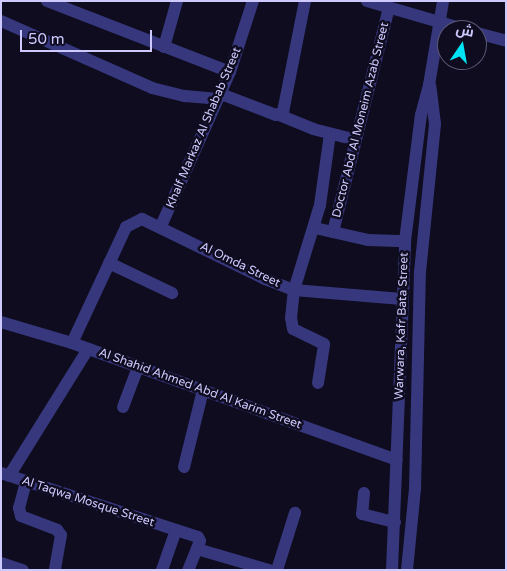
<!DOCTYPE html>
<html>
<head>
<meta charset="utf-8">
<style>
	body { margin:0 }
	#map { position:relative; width:507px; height:571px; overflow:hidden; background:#0e0c1e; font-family:"Varela Round",Cairo,sans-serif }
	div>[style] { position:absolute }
	.minor>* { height:12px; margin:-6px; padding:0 6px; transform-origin:6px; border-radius:6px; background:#37377e }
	span { translate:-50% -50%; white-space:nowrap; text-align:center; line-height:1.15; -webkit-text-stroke:5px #0e0c1e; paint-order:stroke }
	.street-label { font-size:12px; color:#cec9ff }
	.frame { position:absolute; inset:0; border:2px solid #cec9ff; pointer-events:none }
	.north { position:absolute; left:437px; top:20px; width:50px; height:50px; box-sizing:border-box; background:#0e0c1e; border:1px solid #5b5878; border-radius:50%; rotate:12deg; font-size:14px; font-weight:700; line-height:20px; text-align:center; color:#cec9ff }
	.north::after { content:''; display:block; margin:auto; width:18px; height:22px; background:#00e3f4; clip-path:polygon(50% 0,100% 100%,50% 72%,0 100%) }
	.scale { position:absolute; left:20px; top:30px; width:132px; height:22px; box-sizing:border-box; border:2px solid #cec9ff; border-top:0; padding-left:6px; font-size:15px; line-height:18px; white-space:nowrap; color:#cec9ff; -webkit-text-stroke:4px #0e0c1e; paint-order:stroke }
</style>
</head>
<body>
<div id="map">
	<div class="minor">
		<i style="left:47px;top:1px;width:196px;rotate:21.2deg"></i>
		<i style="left:367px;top:1px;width:104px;rotate:16.2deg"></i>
		<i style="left:1px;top:21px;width:165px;rotate:23.9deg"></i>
		<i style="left:152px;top:88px;width:34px;rotate:14deg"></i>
		<i style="left:185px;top:96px;width:33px;rotate:5deg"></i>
		<i style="left:477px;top:33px;width:30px;rotate:15deg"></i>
		<i style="left:164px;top:47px;width:48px;rotate:-74.2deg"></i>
		<i style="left:221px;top:94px;width:59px;rotate:20.9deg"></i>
		<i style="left:276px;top:115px;width:8px;rotate:-23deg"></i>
		<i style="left:283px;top:112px;width:113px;rotate:-78.8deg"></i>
		<i style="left:279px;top:115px;width:37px;rotate:22deg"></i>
		<i style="left:313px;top:129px;width:44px;rotate:14.3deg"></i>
		<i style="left:161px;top:226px;width:169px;rotate:-65.9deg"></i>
		<i style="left:230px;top:72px;width:75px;rotate:-72.1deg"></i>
		<i style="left:315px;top:228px;width:54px;rotate:12.8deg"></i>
		<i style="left:368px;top:240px;width:37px;rotate:2deg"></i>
		<i style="left:333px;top:232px;width:231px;rotate:-76deg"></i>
		<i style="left:109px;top:263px;width:70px;rotate:25.5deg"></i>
		<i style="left:1px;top:322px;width:74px;rotate:16.5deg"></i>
		<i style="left:72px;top:343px;width:345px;rotate:19.8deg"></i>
		<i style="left:72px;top:343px;width:128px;rotate:-65deg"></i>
		<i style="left:126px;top:227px;width:18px;rotate:-27deg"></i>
		<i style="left:142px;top:219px;width:137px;rotate:26deg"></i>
		<i style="left:265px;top:279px;width:31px;rotate:21deg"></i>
		<i style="left:294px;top:290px;width:108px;rotate:4.8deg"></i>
		<i style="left:318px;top:383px;width:39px;rotate:-81deg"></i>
		<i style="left:324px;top:344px;width:34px;rotate:-154deg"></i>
		<i style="left:293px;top:329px;width:11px;rotate:-100deg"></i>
		<i style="left:291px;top:318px;width:28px;rotate:-84deg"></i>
		<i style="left:294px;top:290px;width:89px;rotate:-73deg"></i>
		<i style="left:320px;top:205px;width:72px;rotate:-82deg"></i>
		<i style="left:123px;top:407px;width:43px;rotate:-69.4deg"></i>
		<i style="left:184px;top:467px;width:79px;rotate:-76.1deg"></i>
		<i style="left:1px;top:473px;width:207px;rotate:18deg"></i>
		<i style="left:198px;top:537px;width:4px;rotate:63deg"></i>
		<i style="left:200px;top:541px;width:31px;rotate:112deg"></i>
		<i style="left:9px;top:476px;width:150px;rotate:-58.1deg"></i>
		<i style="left:26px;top:482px;width:27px;rotate:105deg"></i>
		<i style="left:19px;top:508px;width:8px;rotate:76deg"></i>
		<i style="left:21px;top:516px;width:39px;rotate:21deg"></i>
		<i style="left:57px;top:530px;width:6px;rotate:51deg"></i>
		<i style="left:61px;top:535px;width:36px;rotate:100deg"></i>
		<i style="left:364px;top:493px;width:21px;rotate:95deg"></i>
		<i style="left:362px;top:514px;width:34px;rotate:14deg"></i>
		<i style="left:197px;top:549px;width:75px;rotate:16.3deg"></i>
		<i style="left:1px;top:563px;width:23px;rotate:18deg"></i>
		<i style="left:162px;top:570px;width:42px;rotate:-70.7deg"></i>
		<i style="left:277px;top:570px;width:60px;rotate:-72.5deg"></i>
		<i style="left:392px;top:570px;width:329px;rotate:-87.7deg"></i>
		<i style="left:405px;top:241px;width:127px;rotate:-82.8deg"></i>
		<i style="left:421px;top:115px;width:31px;rotate:-75deg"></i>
		<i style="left:429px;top:85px;width:85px;rotate:-80.5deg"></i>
		<i style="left:407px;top:570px;width:81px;rotate:-84.4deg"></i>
		<i style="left:415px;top:489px;width:217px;rotate:-88.7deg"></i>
		<i style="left:420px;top:272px;width:149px;rotate:-84.2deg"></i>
		<i style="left:435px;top:124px;width:38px;rotate:-97deg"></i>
	</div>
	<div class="street-label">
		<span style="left:361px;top:120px;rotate:-76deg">Doctor Abd Al Moneim Azab Street</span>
		<span style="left:204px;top:128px;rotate:-67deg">Khalf Markaz Al Shabab Street</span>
		<span style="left:240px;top:265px;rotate:26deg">Al Omda Street</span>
		<span style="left:402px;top:326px;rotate:-88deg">Warwara, Kafr Bata Street</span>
		<span style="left:200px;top:389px;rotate:20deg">Al Shahid Ahmed Abd Al Karim Street</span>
		<span style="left:88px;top:502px;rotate:18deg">Al Taqwa Mosque Street</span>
	</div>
	<div class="frame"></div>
	<div class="north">ش</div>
	<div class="scale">50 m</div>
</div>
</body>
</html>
